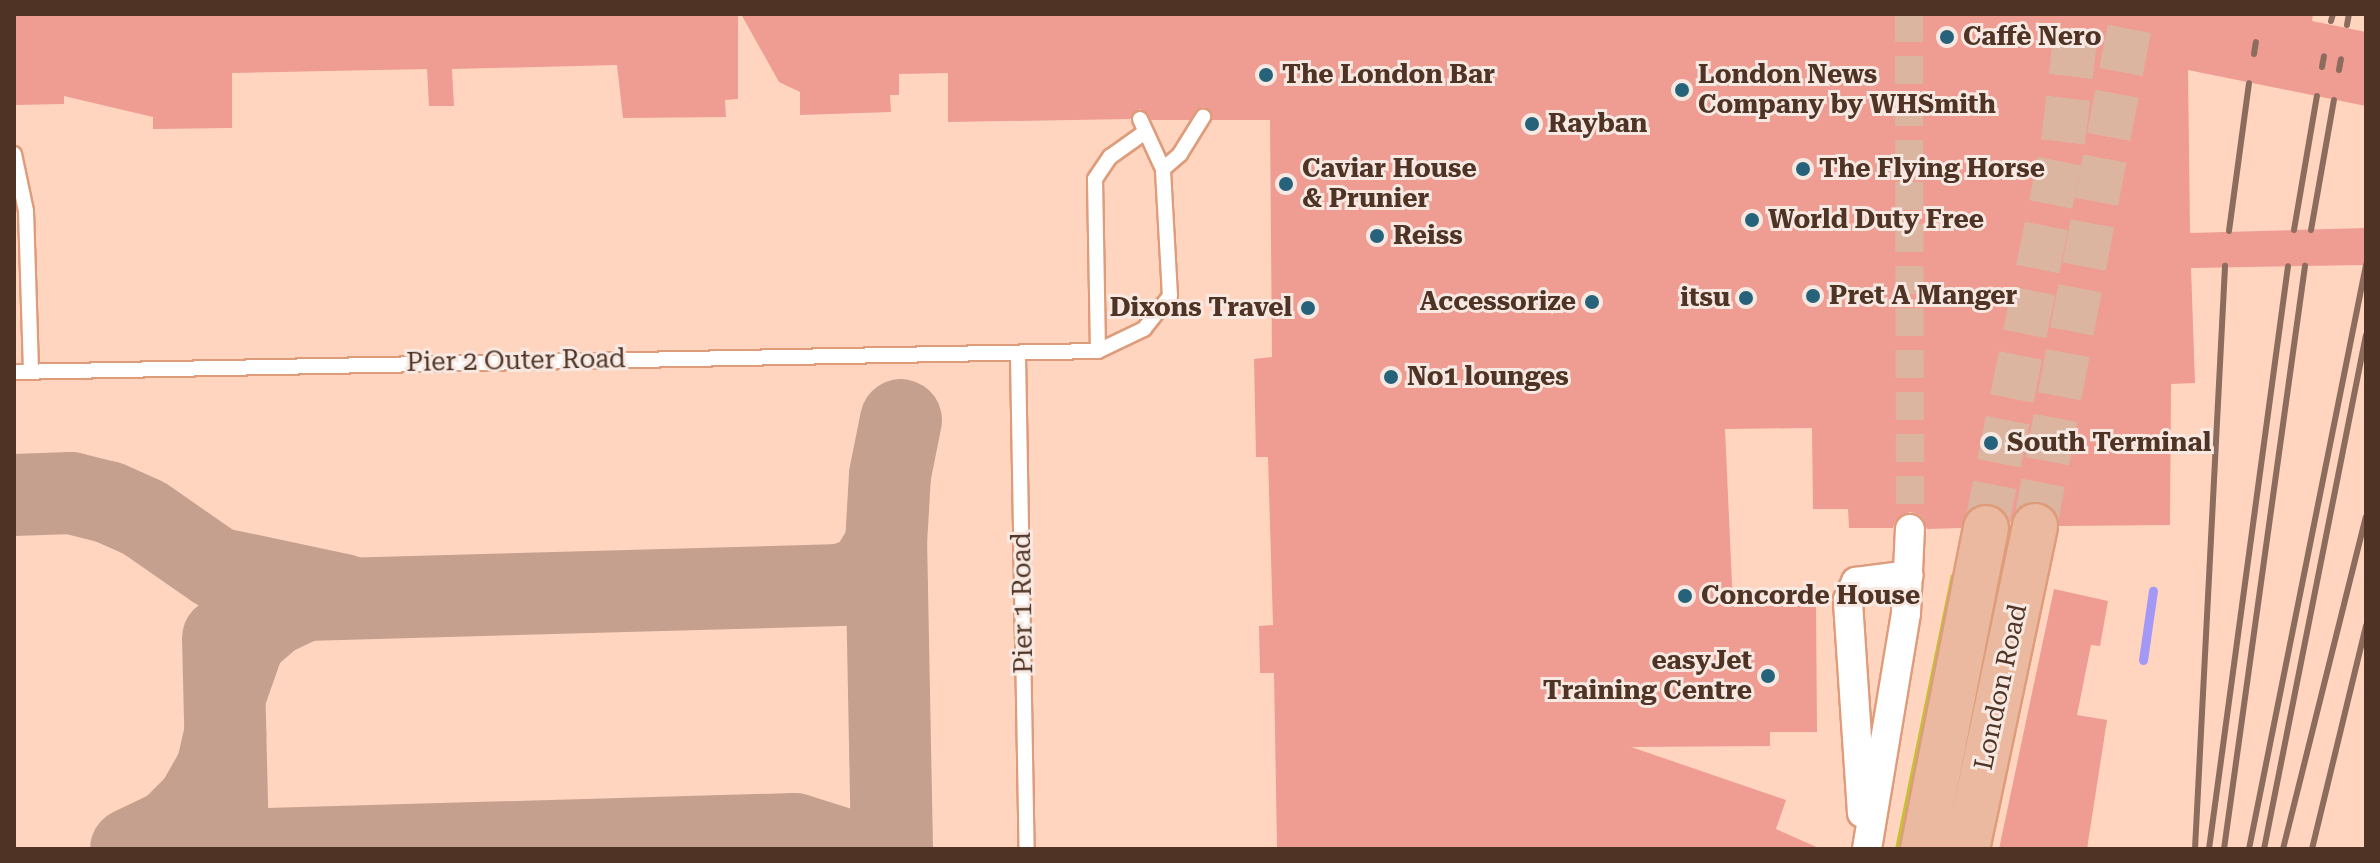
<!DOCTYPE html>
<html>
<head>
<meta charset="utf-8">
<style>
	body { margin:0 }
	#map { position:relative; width:2380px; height:863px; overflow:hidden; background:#ffd5c0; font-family:"Roboto Serif",serif }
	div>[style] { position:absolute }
	.green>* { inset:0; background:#c4c135 }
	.stream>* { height:9px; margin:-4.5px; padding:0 4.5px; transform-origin:4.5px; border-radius:4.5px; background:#a398f6 }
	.taxiway>* { height:82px; margin:-41px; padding:0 41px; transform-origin:41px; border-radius:41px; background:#c6a08e }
	.building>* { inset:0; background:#ef9c92 }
	.minor-tunnel>* { height:28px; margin-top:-14px; transform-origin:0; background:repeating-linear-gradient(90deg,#dcb5a1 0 28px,transparent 0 42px) }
	.primary-tunnel>* { height:44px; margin-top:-22px; transform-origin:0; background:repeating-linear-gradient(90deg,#dcb5a1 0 44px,transparent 0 66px) }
	.roads { filter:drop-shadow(2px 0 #de9c7b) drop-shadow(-2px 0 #de9c7b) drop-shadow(0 2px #de9c7b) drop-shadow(0 -2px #de9c7b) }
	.service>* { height:14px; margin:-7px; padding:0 7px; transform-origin:7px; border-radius:7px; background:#fff }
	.minor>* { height:28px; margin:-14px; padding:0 14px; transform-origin:14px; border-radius:14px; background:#fff }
	.primary>* { height:44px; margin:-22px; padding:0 22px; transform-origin:22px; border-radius:22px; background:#eab9a0 }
	.rail>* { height:6px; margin:-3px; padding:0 3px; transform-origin:3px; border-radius:3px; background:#8c6c5c }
	.dots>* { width:22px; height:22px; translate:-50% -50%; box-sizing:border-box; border:4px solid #f7e9e2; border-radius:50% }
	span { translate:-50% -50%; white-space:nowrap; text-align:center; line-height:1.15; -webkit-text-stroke:6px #f7e9e2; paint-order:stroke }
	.poi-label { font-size:26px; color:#4f3426; font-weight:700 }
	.left { translate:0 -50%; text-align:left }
	.right { translate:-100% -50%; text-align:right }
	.street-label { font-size:26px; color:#4f3426 }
	.frame { position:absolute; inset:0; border:16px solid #4f3426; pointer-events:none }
</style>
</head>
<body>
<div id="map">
	<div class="green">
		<i style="clip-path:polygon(1951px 574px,1956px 582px,1906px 849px,1895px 849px)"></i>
	</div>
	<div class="stream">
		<i style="left:2143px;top:660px;width:70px;rotate:-81.8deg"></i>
	</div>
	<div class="taxiway">
		<i style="left:14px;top:495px;width:57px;rotate:-2deg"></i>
		<i style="left:71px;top:493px;width:38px;rotate:14deg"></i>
		<i style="left:108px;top:502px;width:39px;rotate:24deg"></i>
		<i style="left:144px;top:518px;width:88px;rotate:34.8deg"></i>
		<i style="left:216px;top:568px;width:131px;rotate:11.9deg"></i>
		<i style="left:223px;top:638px;width:211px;rotate:88.6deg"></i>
		<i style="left:226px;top:693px;width:57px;rotate:-70.6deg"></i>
		<i style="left:245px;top:639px;width:37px;rotate:-41deg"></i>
		<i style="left:273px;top:615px;width:35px;rotate:-25deg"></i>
		<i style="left:305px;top:600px;width:536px;rotate:-1.6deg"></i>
		<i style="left:841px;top:585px;width:28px;rotate:-19deg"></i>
		<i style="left:867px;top:576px;width:37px;rotate:-59deg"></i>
		<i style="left:131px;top:849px;width:44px;rotate:-25.4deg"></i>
		<i style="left:171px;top:830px;width:37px;rotate:-45deg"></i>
		<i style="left:197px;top:804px;width:40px;rotate:-60.3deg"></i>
		<i style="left:217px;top:769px;width:37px;rotate:-77deg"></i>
		<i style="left:267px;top:849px;width:528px;rotate:-1.63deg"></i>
		<i style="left:795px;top:834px;width:49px;rotate:17.7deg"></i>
		<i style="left:892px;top:849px;width:305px;rotate:-91.1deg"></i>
		<i style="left:886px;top:544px;width:69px;rotate:-86.7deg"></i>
		<i style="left:890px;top:475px;width:56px;rotate:-78.7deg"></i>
	</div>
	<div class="building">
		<i style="clip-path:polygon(14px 14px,738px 14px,738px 99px,725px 100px,726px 117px,623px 118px,617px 65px,452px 69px,454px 106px,429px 106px,427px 69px,232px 73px,232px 128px,153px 129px,153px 117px,64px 96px,64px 104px,14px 105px)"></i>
		<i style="clip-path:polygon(741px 14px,2313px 14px,2312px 21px,2366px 32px,2366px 106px,2188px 70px,2190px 233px,2366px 228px,2366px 265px,2191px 268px,2195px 383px,2171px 384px,2170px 525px,2059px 526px,2052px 508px,2039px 501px,2017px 509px,2010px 523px,2003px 510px,1990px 503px,1968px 511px,1961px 528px,1927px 529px,1920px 515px,1910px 512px,1896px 519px,1893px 528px,1849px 528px,1848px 509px,1813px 509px,1812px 428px,1725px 429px,1733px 606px,1816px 606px,1817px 732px,1770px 732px,1770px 746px,1631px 747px,1786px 800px,1776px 829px,1821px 849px,1277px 849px,1274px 673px,1260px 673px,1259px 626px,1273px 625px,1268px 457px,1256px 457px,1254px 359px,1272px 357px,1270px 120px,1212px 120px,1211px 112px,1203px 107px,1190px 120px,1151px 120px,1140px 109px,1130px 119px,948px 122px,948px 73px,899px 74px,899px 95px,890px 95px,891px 112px,800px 115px,800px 92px,779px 82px)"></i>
		<i style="clip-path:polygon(2054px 589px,2108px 601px,2100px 646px,2091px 645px,2077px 715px,2107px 720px,2087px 849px,1999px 849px)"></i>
	</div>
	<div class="minor-tunnel">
		<i style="left:1909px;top:14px;width:515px;rotate:89.89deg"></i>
	</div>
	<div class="primary-tunnel">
		<i style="left:2035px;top:526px;width:521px;rotate:-79.27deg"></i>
		<i style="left:1986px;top:528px;width:394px;rotate:-78.7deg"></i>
		<i style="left:2063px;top:142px;width:129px;rotate:-83.3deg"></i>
	</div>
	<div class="roads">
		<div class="service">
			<i style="left:14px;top:154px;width:58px;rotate:78.1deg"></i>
			<i style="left:26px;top:211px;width:160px;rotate:88.2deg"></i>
			<i style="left:1163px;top:169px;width:23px;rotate:-41deg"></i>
			<i style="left:1180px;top:154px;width:44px;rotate:-58.1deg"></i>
			<i style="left:1098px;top:351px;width:172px;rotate:-91deg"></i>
			<i style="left:1095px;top:179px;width:27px;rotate:-56deg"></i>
			<i style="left:1110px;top:157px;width:43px;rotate:-35.5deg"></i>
			<i style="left:1018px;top:356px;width:493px;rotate:89deg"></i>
			<i style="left:14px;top:372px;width:1084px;rotate:-1.11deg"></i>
			<i style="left:1098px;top:351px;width:51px;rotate:-25.6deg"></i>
			<i style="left:1144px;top:329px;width:42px;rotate:-51.8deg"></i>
			<i style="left:1170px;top:296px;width:127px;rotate:-93.2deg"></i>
			<i style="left:1163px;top:169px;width:55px;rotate:-114.7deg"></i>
		</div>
		<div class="minor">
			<i style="left:1862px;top:813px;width:213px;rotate:-93.8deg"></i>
			<i style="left:1848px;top:600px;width:20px;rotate:-66deg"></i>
			<i style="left:1856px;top:582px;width:53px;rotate:-7.5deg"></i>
			<i style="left:1867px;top:849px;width:239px;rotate:-80.6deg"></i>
			<i style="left:1906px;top:613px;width:84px;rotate:-87.3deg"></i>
		</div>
		<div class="primary">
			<i style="left:1923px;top:849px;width:327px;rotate:-78.9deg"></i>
			<i style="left:1967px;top:849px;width:330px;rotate:-78.1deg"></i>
		</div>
	</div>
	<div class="rail">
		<i style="left:2331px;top:21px;width:7px;rotate:-74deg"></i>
		<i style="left:2347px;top:25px;width:11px;rotate:-80deg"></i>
		<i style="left:2254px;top:54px;width:12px;rotate:-81deg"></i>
		<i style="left:2322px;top:67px;width:11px;rotate:-80deg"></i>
		<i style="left:2339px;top:70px;width:11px;rotate:-80deg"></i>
		<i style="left:2294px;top:230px;width:136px;rotate:-80.3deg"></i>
		<i style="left:2311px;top:230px;width:132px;rotate:-80deg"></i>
		<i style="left:2229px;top:231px;width:149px;rotate:-82.3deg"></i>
		<i style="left:2195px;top:849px;width:584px;rotate:-87.05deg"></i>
		<i style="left:2209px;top:849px;width:588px;rotate:-82.28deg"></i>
		<i style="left:2224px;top:849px;width:589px;rotate:-82.09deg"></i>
		<i style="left:2249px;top:849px;width:596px;rotate:-78.67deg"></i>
		<i style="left:2264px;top:849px;width:524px;rotate:-78.78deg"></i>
		<i style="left:2283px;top:849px;width:342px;rotate:-76deg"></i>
		<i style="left:2312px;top:849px;width:230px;rotate:-76.4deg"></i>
	</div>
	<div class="dots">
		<i style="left:1947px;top:37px;background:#26627a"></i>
		<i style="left:1266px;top:75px;background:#26627a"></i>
		<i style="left:1682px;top:90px;background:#26627a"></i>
		<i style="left:1532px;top:124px;background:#26627a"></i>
		<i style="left:1803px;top:169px;background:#26627a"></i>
		<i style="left:1286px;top:184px;background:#26627a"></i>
		<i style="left:1752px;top:220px;background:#26627a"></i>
		<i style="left:1377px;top:236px;background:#26627a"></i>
		<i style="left:1813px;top:296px;background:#26627a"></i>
		<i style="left:1746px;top:298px;background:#26627a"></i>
		<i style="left:1592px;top:302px;background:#26627a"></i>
		<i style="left:1308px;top:308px;background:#26627a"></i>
		<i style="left:1391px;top:377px;background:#26627a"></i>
		<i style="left:1991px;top:443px;background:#26627a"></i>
		<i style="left:1685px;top:596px;background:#26627a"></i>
		<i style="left:1768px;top:676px;background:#26627a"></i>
	</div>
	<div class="poi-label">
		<span class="left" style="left:1963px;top:37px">Caffè Nero</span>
		<span class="left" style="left:1282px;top:75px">The London Bar</span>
		<span class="left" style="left:1698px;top:90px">London News<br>Company by WHSmith</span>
		<span class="left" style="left:1548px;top:124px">Rayban</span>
		<span class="left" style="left:1302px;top:184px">Caviar House<br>&amp; Prunier</span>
		<span class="left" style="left:1819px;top:169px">The Flying Horse</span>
		<span class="left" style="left:1768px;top:220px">World Duty Free</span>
		<span class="left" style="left:1393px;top:236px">Reiss</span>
		<span class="left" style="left:1829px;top:296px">Pret A Manger</span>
		<span class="right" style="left:1730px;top:298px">itsu</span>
		<span class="right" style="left:1576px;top:302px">Accessorize</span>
		<span class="right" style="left:1292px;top:308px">Dixons Travel</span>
		<span class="left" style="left:1407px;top:377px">No1 lounges</span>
		<span class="left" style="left:2007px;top:443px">South Terminal</span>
		<span class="left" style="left:1701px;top:596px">Concorde House</span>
		<span class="right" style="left:1752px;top:676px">easyJet<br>Training Centre</span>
	</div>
	<div class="street-label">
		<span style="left:516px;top:361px;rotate:-1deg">Pier 2 Outer Road</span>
		<span style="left:1023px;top:603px;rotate:-91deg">Pier 1 Road</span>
		<span style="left:2001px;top:687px;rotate:-78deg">London Road</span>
	</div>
	<div class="frame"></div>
</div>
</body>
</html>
